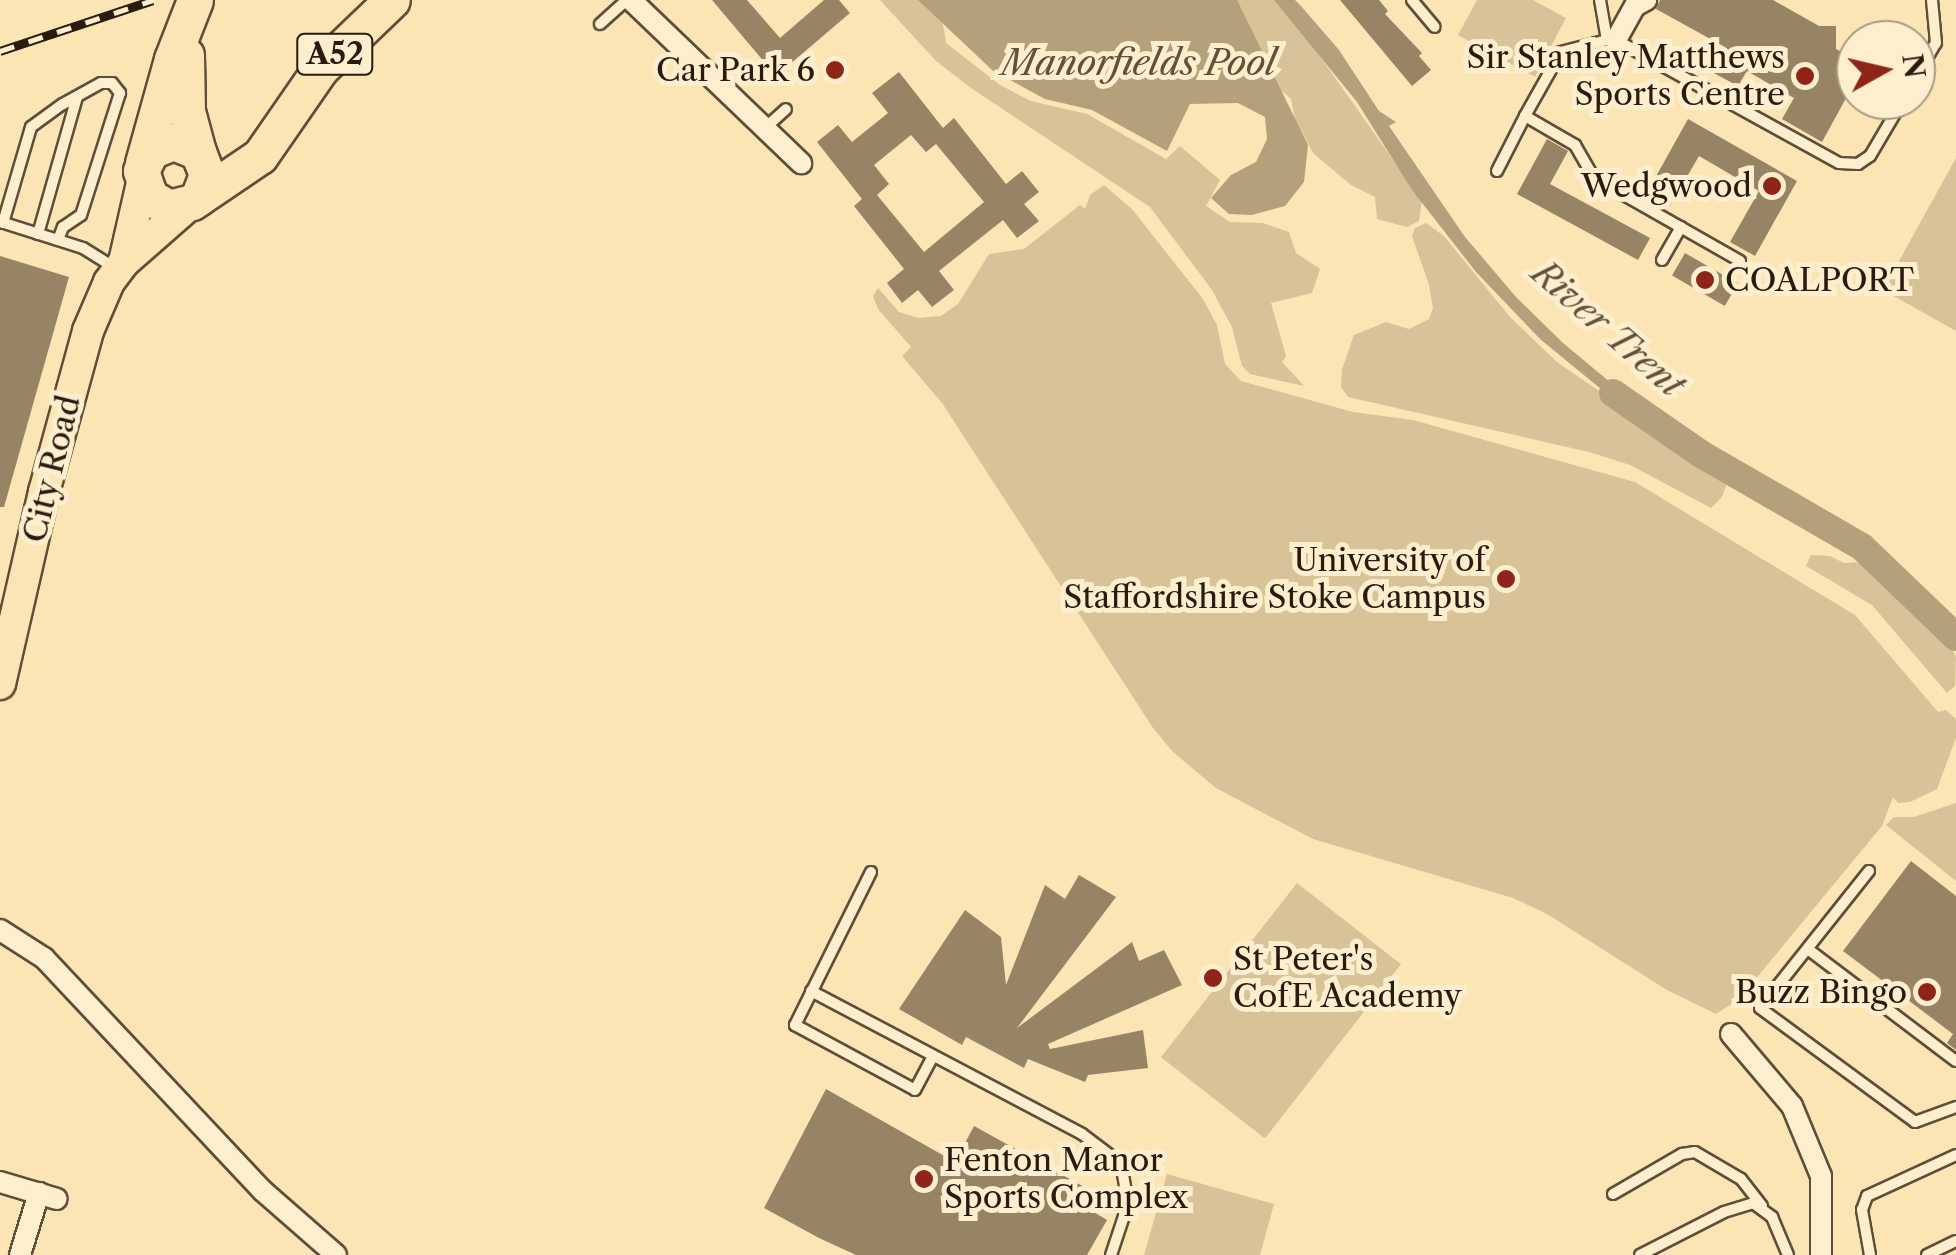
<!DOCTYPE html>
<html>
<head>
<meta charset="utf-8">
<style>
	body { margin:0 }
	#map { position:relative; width:1956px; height:1255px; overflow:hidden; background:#fce5b4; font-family:"Libre Caslon Text",serif }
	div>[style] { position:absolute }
	.green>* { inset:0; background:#d8c398; transform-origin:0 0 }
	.water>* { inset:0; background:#b5a07c }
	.river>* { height:28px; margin:-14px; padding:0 14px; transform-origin:14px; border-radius:14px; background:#b5a07c }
	.building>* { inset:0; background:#978465; transform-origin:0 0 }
	.roads { filter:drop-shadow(2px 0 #5e4e39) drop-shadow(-2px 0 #5e4e39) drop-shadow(0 2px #5e4e39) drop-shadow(0 -2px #5e4e39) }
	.lane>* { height:10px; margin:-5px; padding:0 5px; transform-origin:5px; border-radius:5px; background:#fdeece }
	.street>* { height:20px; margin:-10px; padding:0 10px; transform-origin:10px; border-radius:10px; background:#fdeece }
	.primary>* { height:30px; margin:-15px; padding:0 15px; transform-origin:15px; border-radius:15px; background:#fce5b4 }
	.highway>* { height:35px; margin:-17.5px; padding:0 17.5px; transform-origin:17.5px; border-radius:17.5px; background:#fce5b4 }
	.rail>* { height:9px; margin-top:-4.5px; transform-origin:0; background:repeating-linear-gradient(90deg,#fdeece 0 15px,#2a1b10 0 30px); box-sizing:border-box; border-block:2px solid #2a1b10 }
	.dots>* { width:28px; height:28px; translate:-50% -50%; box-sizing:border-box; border:5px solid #fdeece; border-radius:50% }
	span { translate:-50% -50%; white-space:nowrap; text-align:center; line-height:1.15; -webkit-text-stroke:10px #fdeece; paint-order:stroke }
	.shield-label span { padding:2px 8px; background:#fdeece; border:2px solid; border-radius:8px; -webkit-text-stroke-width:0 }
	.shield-label { font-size:30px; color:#2a1b10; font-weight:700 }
	.poi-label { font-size:32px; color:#2a1b10 }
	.right { translate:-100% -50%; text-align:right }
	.left { translate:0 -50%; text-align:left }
	.street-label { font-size:32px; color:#2a1b10 }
	.water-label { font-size:35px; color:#62503b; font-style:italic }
	.north { position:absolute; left:1836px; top:20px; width:100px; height:100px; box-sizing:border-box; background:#fdeece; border:2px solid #a99a82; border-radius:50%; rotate:82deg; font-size:28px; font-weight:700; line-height:40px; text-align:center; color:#2a1b10 }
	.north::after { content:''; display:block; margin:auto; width:35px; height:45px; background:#8f2418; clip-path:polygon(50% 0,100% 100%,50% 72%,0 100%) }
</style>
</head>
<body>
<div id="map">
	<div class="green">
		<i style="clip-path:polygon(880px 0,939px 0,946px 43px,1000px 85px,1031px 101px,1087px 114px,1166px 159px,1180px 146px,1220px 180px,1206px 206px,1230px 222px,1263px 223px,1289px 232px,1296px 253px,1320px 269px,1312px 293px,1271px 303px,1286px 356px,1282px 362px,1304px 386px,1250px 374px,1242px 366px,1232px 327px,1212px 290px,1150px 207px,971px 88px,936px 61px)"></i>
		<i style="clip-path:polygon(1178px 0,1274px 0,1305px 35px,1422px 201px,1419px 221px,1407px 227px,1377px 219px,1375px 197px,1351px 185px,1314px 154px,1295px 120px,1291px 99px)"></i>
		<i style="clip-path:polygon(1477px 0,1533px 0,1566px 18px,1535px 77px,1458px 35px)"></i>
		<i style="clip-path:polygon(1956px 158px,1956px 331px,1883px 290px)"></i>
		<i style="clip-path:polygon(1104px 185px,1132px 209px,1203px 299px,1217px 325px,1225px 364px,1241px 381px,1353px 412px,1413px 420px,1635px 482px,1855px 615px,1938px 712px,1946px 710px,1956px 719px,1956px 738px,1937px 789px,1910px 802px,1898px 803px,1893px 797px,1882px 826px,1739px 999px,1716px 1014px,1667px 990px,1547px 914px,1513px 898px,1313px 839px,1216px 788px,1173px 752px,1153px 728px,942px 403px,902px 356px,911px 347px,878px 309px,873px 296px,878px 288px,899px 312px,918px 318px,941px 316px,958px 304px,989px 254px,1024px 249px,1080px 205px,1085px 209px,1090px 195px)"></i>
		<i style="clip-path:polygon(1426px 223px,1444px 236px,1510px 317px,1557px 362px,1714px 470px,1727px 483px,1722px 497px,1711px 508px,1630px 465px,1589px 452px,1348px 397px,1341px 387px,1342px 369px,1354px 335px,1386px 322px,1409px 329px,1429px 319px,1433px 308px,1429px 285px,1412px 236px,1415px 228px)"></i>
		<i style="clip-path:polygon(1811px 555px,1830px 556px,1844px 563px,1863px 562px,1914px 604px,1947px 639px,1956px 657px,1955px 686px,1947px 693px,1872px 605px,1806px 566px)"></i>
		<i style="clip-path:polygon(1956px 803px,1956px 881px,1886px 825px,1894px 817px,1914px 817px)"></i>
		<i style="left:1297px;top:883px;width:132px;height:221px;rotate:38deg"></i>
		<i style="clip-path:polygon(1167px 1174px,1274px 1204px,1260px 1255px,1144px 1255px)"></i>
	</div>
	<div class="water">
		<i style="clip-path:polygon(918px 0,1237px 0,1308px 145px,1304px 182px,1285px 206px,1252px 215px,1229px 214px,1211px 198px,1231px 175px,1256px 162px,1267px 139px,1265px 117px,1238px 103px,1190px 104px,1167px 151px,1092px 110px,1045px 99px,992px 70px)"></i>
		<i style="clip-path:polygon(1274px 0,1295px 0,1301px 6px,1339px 50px,1379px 111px,1396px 122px,1389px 126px,1465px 237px,1516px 297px,1563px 343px,1646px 412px,1640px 421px,1540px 339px,1476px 272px,1412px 190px,1357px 102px)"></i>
	</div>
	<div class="river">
		<i style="left:1613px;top:393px;width:107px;rotate:34.7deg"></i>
		<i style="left:1701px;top:454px;width:186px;rotate:30deg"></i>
		<i style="left:1862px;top:547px;width:130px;rotate:43.8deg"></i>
	</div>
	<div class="building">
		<i style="clip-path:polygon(712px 0,747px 0,780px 38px,824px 0,839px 0,850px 13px,776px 76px)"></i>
		<i style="clip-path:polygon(1340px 0,1379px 0,1388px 11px,1385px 14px,1422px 53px,1419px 56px,1431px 70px,1412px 86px)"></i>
		<i style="clip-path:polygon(1660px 0,1773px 0,1819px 26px,1836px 26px,1836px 49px,1856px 60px,1856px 80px,1822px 142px,1782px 119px,1794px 98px,1747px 71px,1738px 86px,1710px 71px,1723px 46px,1656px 9px)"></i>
		<i style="clip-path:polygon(evenodd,899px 72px,943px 128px,954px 118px,1006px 184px,1022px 171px,1039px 192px,1024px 204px,1039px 221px,1017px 238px,1003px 220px,939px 271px,954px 290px,932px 307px,918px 290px,902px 303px,887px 283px,904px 269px,854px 206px,862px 199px,817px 142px,838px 125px,852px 142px,888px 113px,872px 93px,899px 72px,911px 135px,926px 152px,936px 144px,984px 202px,924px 252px,877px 195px,889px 184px,874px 165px,911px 135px)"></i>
		<i style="clip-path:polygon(1688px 119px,1797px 181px,1755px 256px,1730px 242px,1759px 191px,1699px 156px,1670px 206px,1634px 185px,1641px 173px,1654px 180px)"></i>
		<i style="clip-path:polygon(1547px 139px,1568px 151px,1550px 184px,1650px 238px,1638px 260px,1517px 194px)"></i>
		<i style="left:1685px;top:253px;width:61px;height:26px;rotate:30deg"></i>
		<i style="clip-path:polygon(0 256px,69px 277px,4px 507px,0 507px)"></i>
		<i style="clip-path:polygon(1911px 861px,1956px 896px,1956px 1050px,1947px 1043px,1953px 1034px,1843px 951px)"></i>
		<i style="clip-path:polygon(1079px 875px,1116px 897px,1017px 1028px,1132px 942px,1139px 961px,1164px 950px,1182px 985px,1048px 1044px,1050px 1049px,1143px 1030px,1148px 1068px,1088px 1075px,1085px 1082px,1028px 1059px,1024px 1068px,966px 1037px,962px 1045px,899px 1009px,965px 910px,1001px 937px,1006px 985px,1045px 885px,1065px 899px)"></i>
		<i style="clip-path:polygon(826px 1089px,955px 1162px,974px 1126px,1095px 1193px,1087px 1208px,1107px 1220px,1087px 1255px,856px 1255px,819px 1238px,764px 1208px)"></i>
	</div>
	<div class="roads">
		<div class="lane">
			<i style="left:1412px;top:0;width:35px;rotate:50deg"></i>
			<i style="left:1600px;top:0;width:41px;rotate:80.1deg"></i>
			<i style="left:1607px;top:40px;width:19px;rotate:16deg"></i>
			<i style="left:1625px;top:45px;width:244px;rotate:28.9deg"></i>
			<i style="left:1839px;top:163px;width:19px;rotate:3deg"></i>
			<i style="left:1858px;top:164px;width:14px;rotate:-34deg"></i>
			<i style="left:1870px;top:156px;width:65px;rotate:-59.5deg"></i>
			<i style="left:600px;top:24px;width:36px;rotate:-42deg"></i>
			<i style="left:1607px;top:40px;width:48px;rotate:165.4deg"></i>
			<i style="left:1561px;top:52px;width:73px;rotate:119.4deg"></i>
			<i style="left:1525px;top:116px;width:58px;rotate:30.1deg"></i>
			<i style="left:1575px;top:145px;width:38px;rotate:60deg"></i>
			<i style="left:1594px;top:178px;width:168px;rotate:29.6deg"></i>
			<i style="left:1916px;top:77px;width:39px;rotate:-60deg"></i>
			<i style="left:1936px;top:43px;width:43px;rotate:-95.3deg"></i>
			<i style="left:765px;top:128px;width:28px;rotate:-42deg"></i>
			<i style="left:1497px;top:171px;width:62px;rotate:-63deg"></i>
			<i style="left:1px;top:222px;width:86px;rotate:17.6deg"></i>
			<i style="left:83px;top:248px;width:36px;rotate:32deg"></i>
			<i style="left:3px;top:223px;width:100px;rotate:-73.7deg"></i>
			<i style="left:31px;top:127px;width:39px;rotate:-36deg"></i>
			<i style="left:63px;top:104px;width:43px;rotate:-28.9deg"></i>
			<i style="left:101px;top:83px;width:11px"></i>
			<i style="left:112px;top:83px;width:13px;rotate:51deg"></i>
			<i style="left:120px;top:93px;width:128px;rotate:107.7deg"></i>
			<i style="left:81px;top:215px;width:22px;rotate:146deg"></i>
			<i style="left:63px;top:227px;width:14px;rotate:111deg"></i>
			<i style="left:38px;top:234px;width:142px;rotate:-74.1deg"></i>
			<i style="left:1662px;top:260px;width:38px;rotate:-60deg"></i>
			<i style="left:1869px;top:871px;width:175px;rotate:128.5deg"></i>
			<i style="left:1760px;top:1008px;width:192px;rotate:36.3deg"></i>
			<i style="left:1915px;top:1122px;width:44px;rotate:-20.1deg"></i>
			<i style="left:871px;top:872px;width:171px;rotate:116.4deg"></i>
			<i style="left:795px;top:1025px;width:136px;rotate:28.4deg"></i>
			<i style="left:915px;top:1090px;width:36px;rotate:-62deg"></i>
			<i style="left:1809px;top:950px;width:184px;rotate:37.1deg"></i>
			<i style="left:811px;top:991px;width:306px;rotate:27.8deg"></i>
			<i style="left:1082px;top:1134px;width:36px;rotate:37deg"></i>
			<i style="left:1111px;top:1156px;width:17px;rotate:50deg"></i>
			<i style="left:1122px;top:1169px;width:36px;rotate:80deg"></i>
			<i style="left:1128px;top:1204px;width:54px;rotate:108.4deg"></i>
			<i style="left:1613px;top:1194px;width:80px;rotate:-30.1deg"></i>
			<i style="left:1682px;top:1154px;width:13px;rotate:-9deg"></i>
			<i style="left:1695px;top:1152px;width:53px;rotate:30.4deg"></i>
			<i style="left:1741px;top:1179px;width:34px;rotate:52deg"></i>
			<i style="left:1640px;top:1255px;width:94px;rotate:-27.1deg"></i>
			<i style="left:1724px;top:1212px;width:30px;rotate:-17deg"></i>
			<i style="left:1753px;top:1203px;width:24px;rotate:36deg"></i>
			<i style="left:1772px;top:1217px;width:41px;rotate:67.2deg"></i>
			<i style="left:1870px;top:1255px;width:46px;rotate:-100.1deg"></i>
			<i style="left:1862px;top:1210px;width:15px;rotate:-70deg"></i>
			<i style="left:1867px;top:1196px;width:98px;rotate:-24.7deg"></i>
			<i style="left:1927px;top:1255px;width:32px;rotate:-26deg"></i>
		</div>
		<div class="street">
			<i style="left:631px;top:0;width:236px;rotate:43.8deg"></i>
			<i style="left:1616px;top:40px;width:39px;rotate:-61deg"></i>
			<i style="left:1635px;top:6px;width:13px;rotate:-29deg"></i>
			<i style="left:0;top:930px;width:52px;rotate:32.5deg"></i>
			<i style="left:44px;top:958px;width:320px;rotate:46.8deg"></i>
			<i style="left:263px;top:1191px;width:97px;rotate:41.2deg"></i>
			<i style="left:1731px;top:1034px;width:94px;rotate:49.7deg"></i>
			<i style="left:1792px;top:1106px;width:76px;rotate:67.5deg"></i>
			<i style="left:1821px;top:1176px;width:79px;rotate:90deg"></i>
			<i style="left:0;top:1182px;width:59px;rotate:16.6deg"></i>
			<i style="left:20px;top:1255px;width:65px;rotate:-73deg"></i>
		</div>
		<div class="primary">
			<i style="left:124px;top:262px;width:81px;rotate:-77.2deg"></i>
			<i style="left:0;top:684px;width:197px;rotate:-77.1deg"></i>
			<i style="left:44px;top:492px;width:167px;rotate:-74.7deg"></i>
			<i style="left:88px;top:331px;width:53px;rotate:-66.8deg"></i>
			<i style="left:109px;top:282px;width:25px;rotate:-53deg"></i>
			<i style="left:124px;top:262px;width:86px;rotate:-41.2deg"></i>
		</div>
		<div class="highway">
			<i style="left:186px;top:55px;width:56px;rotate:89deg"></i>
			<i style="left:187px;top:111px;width:42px;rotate:75deg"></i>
			<i style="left:143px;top:163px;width:108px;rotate:-74.4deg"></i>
			<i style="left:172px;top:59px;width:63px;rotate:-68.7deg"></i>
			<i style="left:198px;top:198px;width:25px;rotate:-69deg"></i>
			<i style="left:207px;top:175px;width:25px;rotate:-111deg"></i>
			<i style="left:198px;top:152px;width:27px;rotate:-158deg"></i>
			<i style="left:173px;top:142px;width:24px;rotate:158deg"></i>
			<i style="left:151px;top:151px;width:22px;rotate:117deg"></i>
			<i style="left:141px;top:171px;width:28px;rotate:71deg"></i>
			<i style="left:150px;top:197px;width:22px;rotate:30deg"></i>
			<i style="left:169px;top:208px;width:24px;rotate:-15deg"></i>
			<i style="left:192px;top:202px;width:82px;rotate:-34.1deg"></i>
			<i style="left:260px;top:156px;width:107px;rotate:-55.3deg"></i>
			<i style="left:321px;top:68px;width:98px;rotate:-43.8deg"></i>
		</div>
	</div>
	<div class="rail">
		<i style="left:0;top:51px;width:161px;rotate:-18.4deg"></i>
	</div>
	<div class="dots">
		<i style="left:835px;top:70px;background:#8f2418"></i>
		<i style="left:1805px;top:76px;background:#8f2418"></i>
		<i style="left:1772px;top:186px;background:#8f2418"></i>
		<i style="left:1705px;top:280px;background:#8f2418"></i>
		<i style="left:1506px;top:579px;background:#8f2418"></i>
		<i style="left:1213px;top:978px;background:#8f2418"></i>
		<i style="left:1927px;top:992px;background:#8f2418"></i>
		<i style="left:924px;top:1179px;background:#8f2418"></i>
	</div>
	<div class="shield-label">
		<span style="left:335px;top:54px">A52</span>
	</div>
	<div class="poi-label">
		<span class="right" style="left:1785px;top:76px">Sir Stanley Matthews<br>Sports Centre</span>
		<span class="right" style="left:815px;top:70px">Car Park 6</span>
		<span class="right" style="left:1752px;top:186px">Wedgwood</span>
		<span class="left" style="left:1725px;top:280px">COALPORT</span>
		<span class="right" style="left:1486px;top:579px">University of<br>Staffordshire Stoke Campus</span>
		<span class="left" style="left:1233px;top:978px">St Peter's<br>CofE Academy</span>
		<span class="right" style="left:1907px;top:992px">Buzz Bingo</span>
		<span class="left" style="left:944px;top:1179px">Fenton Manor<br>Sports Complex</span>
	</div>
	<div class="street-label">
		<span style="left:52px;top:469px;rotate:-76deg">City Road</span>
	</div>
	<div class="water-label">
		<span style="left:1139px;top:63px">Manorfields Pool</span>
		<span style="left:1608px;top:329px;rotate:41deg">River Trent</span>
	</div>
	<div class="north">N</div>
</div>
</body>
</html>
